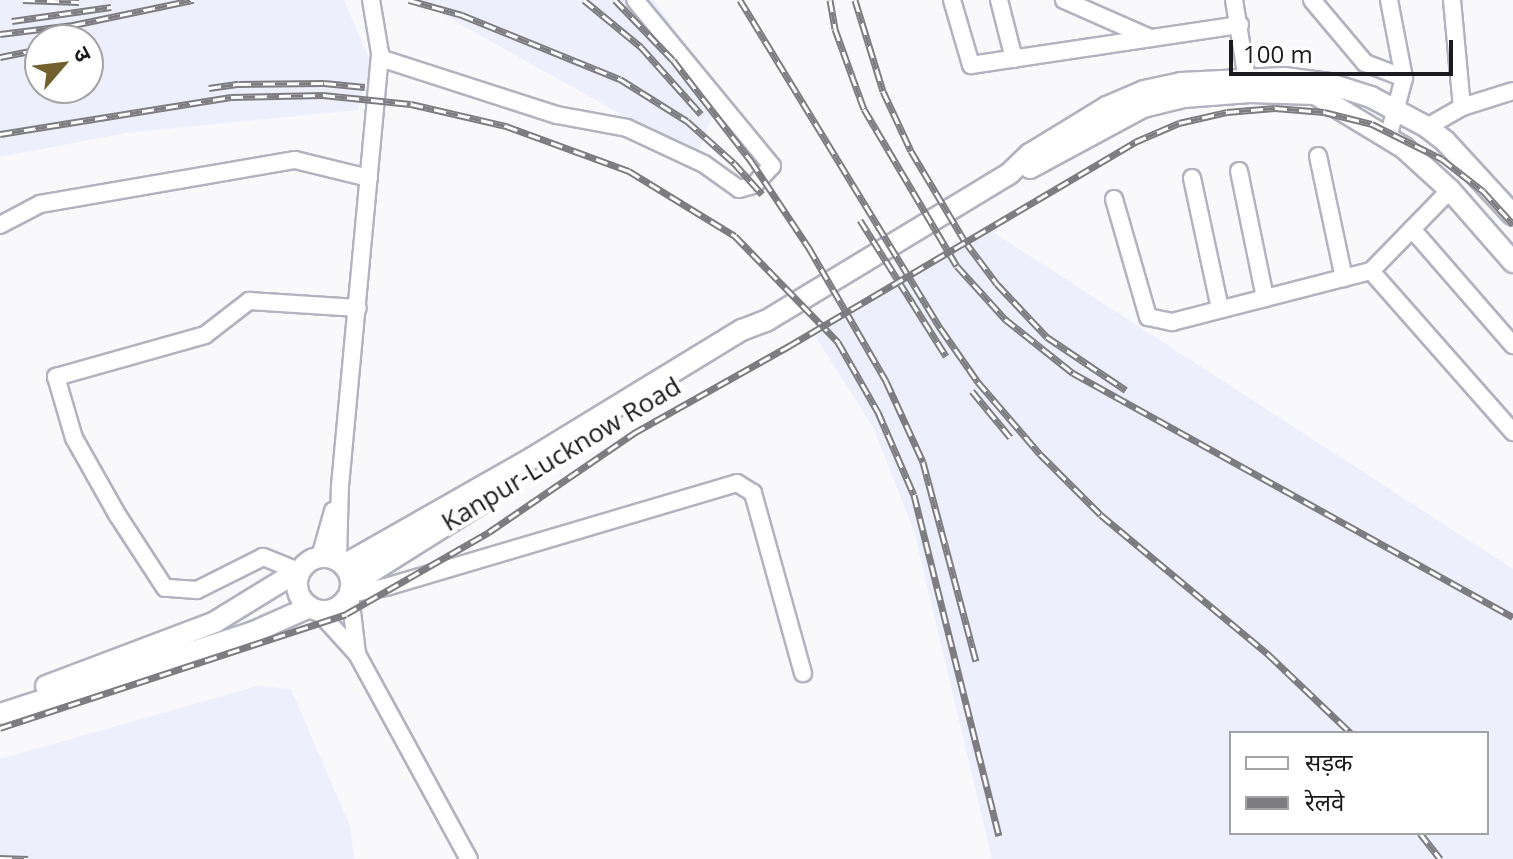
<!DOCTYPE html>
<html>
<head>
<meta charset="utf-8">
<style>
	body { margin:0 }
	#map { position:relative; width:1513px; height:859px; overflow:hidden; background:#f9f9fc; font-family:"Open Sans","Noto Sans Devanagari",sans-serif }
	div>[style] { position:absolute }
	.built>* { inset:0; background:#eeeffc }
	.roads { filter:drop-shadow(2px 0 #b2b2c0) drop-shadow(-2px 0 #b2b2c0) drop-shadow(0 2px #b2b2c0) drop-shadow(0 -2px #b2b2c0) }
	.minor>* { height:16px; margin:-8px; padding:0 8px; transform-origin:8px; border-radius:8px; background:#fff }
	.major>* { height:20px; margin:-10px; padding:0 10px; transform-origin:10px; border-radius:10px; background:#fff }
	.major>.ring { margin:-10px; padding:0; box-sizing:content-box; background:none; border:20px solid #fff; border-radius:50% }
	.rail>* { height:7px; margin-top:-3.5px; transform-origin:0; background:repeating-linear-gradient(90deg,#fff 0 12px,#7d7d81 0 24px); box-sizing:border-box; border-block:2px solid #7d7d81 }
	span { translate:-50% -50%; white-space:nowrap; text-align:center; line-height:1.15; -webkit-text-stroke:8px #fff; paint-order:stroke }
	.street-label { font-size:26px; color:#1a1a1f }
	.legend { position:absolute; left:1229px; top:731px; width:260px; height:104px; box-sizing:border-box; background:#fff; border:2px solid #a3a3a5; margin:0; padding:10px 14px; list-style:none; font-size:24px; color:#1a1a1f }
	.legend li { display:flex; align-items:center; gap:16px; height:40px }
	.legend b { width:40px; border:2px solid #a3a3a5 }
	.north { position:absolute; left:24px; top:24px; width:80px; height:80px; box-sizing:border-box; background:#fff; border:2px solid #a3a3a5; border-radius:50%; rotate:62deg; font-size:22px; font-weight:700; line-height:32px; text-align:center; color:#1a1a1f }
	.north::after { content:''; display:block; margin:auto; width:28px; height:36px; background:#72612f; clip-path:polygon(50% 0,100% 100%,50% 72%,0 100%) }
	.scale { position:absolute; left:1229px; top:40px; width:224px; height:36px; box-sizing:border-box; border:4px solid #1a1a1f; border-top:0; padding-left:10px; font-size:24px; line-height:28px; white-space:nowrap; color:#1a1a1f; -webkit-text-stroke:6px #fff; paint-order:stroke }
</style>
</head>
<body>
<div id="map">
	<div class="built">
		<i style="clip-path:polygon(evenodd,0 0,344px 0,371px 63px,358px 110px,126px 133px,0 157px,0 0,88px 40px,88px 88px,40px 88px,40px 40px,88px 40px)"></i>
		<i style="clip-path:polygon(417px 0,654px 0,720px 94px,697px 157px)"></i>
		<i style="clip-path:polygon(evenodd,990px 230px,1513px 569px,1513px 859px,992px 859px,914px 531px,873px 427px,815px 336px,990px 230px,1231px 733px,1487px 733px,1487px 833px,1231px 833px,1231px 733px)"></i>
		<i style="clip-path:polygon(258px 686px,291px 689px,350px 826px,354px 859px,0 859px,0 759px)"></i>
	</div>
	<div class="roads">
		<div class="minor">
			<i style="left:952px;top:0;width:68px;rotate:73.7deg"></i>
			<i style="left:971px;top:65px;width:272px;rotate:-8.5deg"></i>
			<i style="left:999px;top:0;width:61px;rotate:75.7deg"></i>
			<i style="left:1064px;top:0;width:94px;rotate:23.8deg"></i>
			<i style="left:1234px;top:0;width:80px;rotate:80.7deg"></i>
			<i style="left:1312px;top:0;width:82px;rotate:49.9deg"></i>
			<i style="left:1365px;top:63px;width:42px;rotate:21deg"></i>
			<i style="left:1452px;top:0;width:107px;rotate:84.7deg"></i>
			<i style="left:380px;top:58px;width:186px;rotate:17.9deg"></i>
			<i style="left:557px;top:115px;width:71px;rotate:10.5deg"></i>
			<i style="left:627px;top:128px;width:85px;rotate:25.1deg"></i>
			<i style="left:704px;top:164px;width:43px;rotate:35.5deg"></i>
			<i style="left:739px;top:189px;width:16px;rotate:-15deg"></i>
			<i style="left:754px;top:185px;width:26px;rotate:-47deg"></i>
			<i style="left:772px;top:166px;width:215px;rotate:-129.5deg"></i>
			<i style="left:1427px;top:127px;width:40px;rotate:-29.7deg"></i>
			<i style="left:1462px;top:107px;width:53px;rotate:-17.4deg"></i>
			<i style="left:1388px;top:138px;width:62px;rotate:-75.1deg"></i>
			<i style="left:1404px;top:78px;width:79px;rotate:-100.9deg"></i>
			<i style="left:1318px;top:156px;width:125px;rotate:78deg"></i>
			<i style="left:1239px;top:171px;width:130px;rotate:78.4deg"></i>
			<i style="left:1192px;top:178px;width:134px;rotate:77.9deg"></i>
			<i style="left:1114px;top:199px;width:123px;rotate:73.9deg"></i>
			<i style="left:1148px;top:317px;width:25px;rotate:12deg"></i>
			<i style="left:1172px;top:322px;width:205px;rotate:-14.4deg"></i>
			<i style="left:1371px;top:271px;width:113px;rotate:-45.7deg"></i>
			<i style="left:0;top:225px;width:45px;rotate:-27.7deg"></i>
			<i style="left:40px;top:204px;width:259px;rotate:-9.8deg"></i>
			<i style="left:295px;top:160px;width:76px;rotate:13.7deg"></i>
			<i style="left:1412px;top:229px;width:154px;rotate:49deg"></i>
			<i style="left:1371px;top:271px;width:215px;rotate:48.6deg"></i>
			<i style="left:320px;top:557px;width:48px;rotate:-74.2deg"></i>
			<i style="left:338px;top:560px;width:74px;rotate:-88.5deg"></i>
			<i style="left:340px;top:486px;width:435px;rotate:-84.7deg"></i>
			<i style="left:380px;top:53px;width:54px;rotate:-99.6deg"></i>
			<i style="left:298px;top:571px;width:38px;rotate:-158deg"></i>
			<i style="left:263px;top:557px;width:74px;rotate:153.4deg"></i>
			<i style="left:197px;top:590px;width:32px;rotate:-176deg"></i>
			<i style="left:165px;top:588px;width:86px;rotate:-123.1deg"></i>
			<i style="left:118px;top:516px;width:90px;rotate:-119.4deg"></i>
			<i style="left:74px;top:438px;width:64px;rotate:-106.4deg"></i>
			<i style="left:56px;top:377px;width:155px;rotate:-15.7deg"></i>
			<i style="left:205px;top:335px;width:56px;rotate:-37.7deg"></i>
			<i style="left:249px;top:301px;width:109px;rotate:3.7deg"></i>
			<i style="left:318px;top:611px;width:58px;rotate:47.8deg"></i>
			<i style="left:357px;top:654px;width:234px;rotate:61.4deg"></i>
			<i style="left:357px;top:654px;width:60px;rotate:-96.7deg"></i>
			<i style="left:350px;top:594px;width:37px;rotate:-11deg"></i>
			<i style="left:386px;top:587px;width:366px;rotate:-16.5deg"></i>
			<i style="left:737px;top:483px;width:19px;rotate:32deg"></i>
			<i style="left:753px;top:493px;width:187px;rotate:74.5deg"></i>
		</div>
		<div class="major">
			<i style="left:1030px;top:168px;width:128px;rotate:-28.4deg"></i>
			<i style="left:1143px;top:107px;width:42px;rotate:-13.7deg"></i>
			<i style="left:1184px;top:97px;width:66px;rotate:-4.3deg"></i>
			<i style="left:1250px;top:92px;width:65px;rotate:1.8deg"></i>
			<i style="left:1315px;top:94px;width:104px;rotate:31.2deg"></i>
			<i style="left:1404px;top:148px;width:62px;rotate:42.4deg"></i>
			<i style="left:1450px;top:190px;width:96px;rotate:48.8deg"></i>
			<i class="ring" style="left:297px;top:557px;width:34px;height:34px"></i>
			<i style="left:344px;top:565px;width:216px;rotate:-29.6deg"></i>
			<i style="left:532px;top:458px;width:246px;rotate:-31.4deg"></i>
			<i style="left:742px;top:330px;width:26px;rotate:-21deg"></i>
			<i style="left:766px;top:321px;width:285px;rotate:-31.2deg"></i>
			<i style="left:1010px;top:173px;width:28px;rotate:-44deg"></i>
			<i style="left:1030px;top:154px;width:90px;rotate:-31.4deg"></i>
			<i style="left:1107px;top:107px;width:40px;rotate:-23.4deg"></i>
			<i style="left:1144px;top:91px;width:38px;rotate:-12deg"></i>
			<i style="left:1181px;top:83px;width:103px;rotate:-2.8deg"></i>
			<i style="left:1284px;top:78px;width:46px;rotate:7.4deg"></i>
			<i style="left:1330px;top:84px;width:43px;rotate:17.6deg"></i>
			<i style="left:1371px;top:97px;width:64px;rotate:28.2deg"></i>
			<i style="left:1427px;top:127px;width:23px;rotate:38deg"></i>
			<i style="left:1445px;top:141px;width:100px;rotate:47.4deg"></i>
			<i style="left:352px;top:584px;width:160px;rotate:-32.2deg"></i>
			<i style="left:46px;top:686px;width:181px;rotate:-20.7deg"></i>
			<i style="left:215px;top:622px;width:97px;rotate:-31.6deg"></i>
			<i style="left:0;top:714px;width:264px;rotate:-17.9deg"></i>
			<i style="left:251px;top:633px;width:64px;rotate:-23.8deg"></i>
		</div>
	</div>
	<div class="rail">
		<i style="left:23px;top:0;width:56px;rotate:2deg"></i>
		<i style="left:409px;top:0;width:55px;rotate:15.8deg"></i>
		<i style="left:462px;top:15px;width:170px;rotate:22.1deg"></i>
		<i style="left:620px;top:79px;width:79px;rotate:32.1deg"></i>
		<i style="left:687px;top:121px;width:63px;rotate:41.8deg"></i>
		<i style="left:734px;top:163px;width:42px;rotate:47.9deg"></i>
		<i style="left:584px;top:0;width:74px;rotate:39.5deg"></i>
		<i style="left:641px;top:47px;width:90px;rotate:48.2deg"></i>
		<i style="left:615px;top:0;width:83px;rotate:46deg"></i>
		<i style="left:673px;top:60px;width:128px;rotate:52.3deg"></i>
		<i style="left:751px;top:161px;width:105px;rotate:56.3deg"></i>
		<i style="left:809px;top:248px;width:154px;rotate:59.9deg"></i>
		<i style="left:886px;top:381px;width:89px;rotate:65.4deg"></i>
		<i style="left:923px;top:462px;width:206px;rotate:75.1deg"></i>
		<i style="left:740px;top:0;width:386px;rotate:58.6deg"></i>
		<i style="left:941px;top:329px;width:65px;rotate:55.1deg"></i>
		<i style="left:978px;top:382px;width:95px;rotate:49.3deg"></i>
		<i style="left:1040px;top:454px;width:86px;rotate:45deg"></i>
		<i style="left:1101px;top:515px;width:219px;rotate:39.8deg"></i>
		<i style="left:1269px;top:655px;width:113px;rotate:43.6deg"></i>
		<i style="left:830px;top:0;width:29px;rotate:80deg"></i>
		<i style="left:835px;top:29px;width:85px;rotate:70.1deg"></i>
		<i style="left:864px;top:109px;width:182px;rotate:59.4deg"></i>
		<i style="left:957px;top:266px;width:72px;rotate:47.8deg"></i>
		<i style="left:1005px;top:319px;width:87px;rotate:38.5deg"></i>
		<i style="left:1073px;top:373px;width:503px;rotate:29.01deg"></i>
		<i style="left:855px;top:0;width:95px;rotate:72.9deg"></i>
		<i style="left:883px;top:91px;width:66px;rotate:65deg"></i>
		<i style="left:911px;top:151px;width:104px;rotate:59.2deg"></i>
		<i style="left:964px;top:240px;width:55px;rotate:53.1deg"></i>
		<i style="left:997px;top:284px;width:73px;rotate:46.7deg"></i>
		<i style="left:1047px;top:337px;width:95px;rotate:33.9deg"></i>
		<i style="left:12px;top:21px;width:100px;rotate:-8deg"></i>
		<i style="left:0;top:34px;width:74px;rotate:-7deg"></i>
		<i style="left:73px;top:25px;width:123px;rotate:-11.8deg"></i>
		<i style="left:0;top:57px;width:41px;rotate:-11.3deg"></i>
		<i style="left:209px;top:88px;width:30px;rotate:-8deg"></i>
		<i style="left:239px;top:84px;width:85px;rotate:-0.7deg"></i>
		<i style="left:324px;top:83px;width:41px;rotate:5.6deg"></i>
		<i style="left:0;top:134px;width:234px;rotate:-9.1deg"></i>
		<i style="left:231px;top:97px;width:92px;rotate:-1.2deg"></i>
		<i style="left:323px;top:95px;width:88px;rotate:5.8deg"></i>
		<i style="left:411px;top:104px;width:98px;rotate:13deg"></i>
		<i style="left:506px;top:126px;width:131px;rotate:20.1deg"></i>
		<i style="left:629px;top:171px;width:124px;rotate:31.5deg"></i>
		<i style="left:735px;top:236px;width:148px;rotate:45.8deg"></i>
		<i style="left:838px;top:342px;width:81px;rotate:60.3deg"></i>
		<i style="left:878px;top:412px;width:90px;rotate:66.6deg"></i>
		<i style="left:914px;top:495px;width:351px;rotate:76deg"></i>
		<i style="left:860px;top:220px;width:161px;rotate:57.7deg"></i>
		<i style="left:972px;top:391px;width:60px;rotate:50.4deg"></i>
		<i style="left:0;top:728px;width:364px;rotate:-18.2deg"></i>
		<i style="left:346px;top:614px;width:165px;rotate:-29.8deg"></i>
		<i style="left:489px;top:532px;width:176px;rotate:-34.3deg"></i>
		<i style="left:634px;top:433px;width:178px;rotate:-29.3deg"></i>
		<i style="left:789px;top:346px;width:402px;rotate:-30.5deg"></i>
		<i style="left:1135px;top:142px;width:48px;rotate:-23.4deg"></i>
		<i style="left:1179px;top:123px;width:49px;rotate:-12.9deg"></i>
		<i style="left:1227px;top:112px;width:48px;rotate:-4.8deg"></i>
		<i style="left:1275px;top:108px;width:49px;rotate:4.7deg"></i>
		<i style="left:1324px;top:112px;width:49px;rotate:14deg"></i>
		<i style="left:1372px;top:124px;width:78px;rotate:26.6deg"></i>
		<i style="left:1442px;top:159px;width:52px;rotate:38deg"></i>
		<i style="left:1483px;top:191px;width:45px;rotate:47.7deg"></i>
		<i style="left:1420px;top:833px;width:33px;rotate:52deg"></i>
		<i style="left:0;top:858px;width:28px;rotate:2deg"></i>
	</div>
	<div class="street-label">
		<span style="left:561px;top:454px;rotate:-31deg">Kanpur-Lucknow Road</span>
	</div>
	<ul class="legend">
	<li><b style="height:10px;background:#fff"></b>सड़क</li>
	<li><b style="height:10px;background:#7d7d81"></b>रेलवे</li>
	</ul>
	<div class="north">उ</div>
	<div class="scale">100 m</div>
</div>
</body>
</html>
